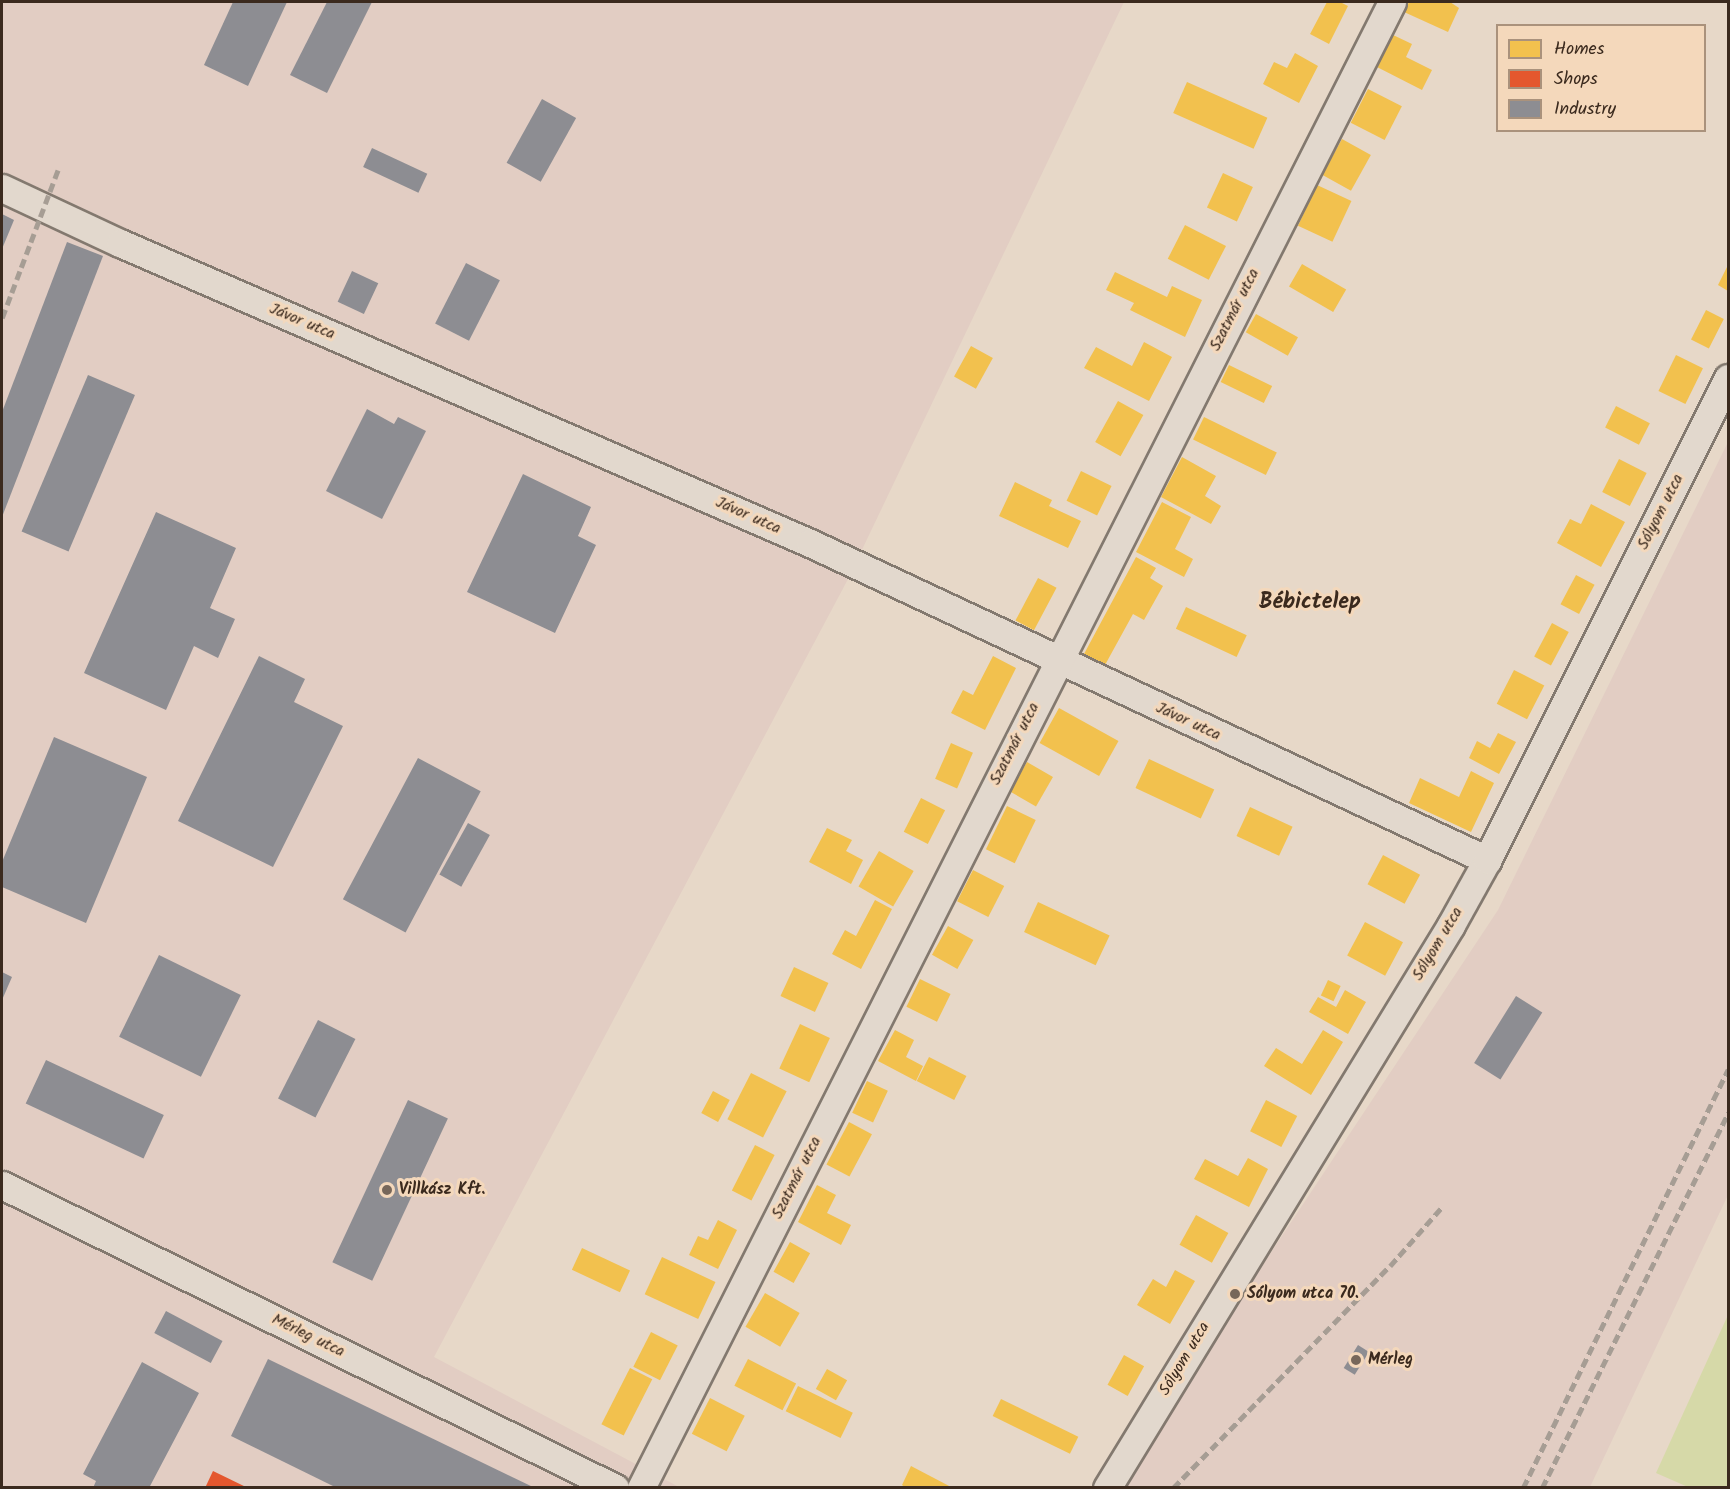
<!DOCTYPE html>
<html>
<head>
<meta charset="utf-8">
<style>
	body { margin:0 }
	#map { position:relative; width:1730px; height:1489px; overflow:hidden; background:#e7d8c8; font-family:Kalam,sans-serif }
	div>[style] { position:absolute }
	.built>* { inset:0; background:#e2cdc3 }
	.green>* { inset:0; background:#d6d9a8 }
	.homes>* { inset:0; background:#f2c14e; transform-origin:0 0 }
	.shops>* { inset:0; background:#e4572e }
	.industry>* { inset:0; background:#8d8d92; transform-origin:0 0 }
	.roads { filter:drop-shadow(2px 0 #83796f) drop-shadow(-2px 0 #83796f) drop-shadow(0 2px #83796f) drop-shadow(0 -2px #83796f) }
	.minor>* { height:27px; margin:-13.5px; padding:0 13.5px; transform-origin:13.5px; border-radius:13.5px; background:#e2d8cd }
	.rail>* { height:4.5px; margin-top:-2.25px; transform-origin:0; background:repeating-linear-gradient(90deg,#a69d94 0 9px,transparent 0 13.5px) }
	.dots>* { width:16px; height:16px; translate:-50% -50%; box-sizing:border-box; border:3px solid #f4d8bb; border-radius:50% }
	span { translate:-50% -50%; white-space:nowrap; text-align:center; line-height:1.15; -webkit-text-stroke:6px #f4d8bb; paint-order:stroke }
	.street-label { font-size:16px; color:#3b2a1e }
	.poi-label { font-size:16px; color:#3b2a1e; font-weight:700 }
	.left { translate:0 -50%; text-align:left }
	.district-label { font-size:22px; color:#3b2a1e; font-weight:700 }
	.frame { position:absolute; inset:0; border:3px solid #3b2a1e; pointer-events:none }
	.legend { position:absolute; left:1496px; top:24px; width:210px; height:108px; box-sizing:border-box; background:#f4d8bb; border:2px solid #aa927c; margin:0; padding:8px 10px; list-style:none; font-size:18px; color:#3b2a1e }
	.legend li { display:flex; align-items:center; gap:12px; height:30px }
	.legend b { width:30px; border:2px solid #aa927c }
</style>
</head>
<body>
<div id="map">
	<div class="built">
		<i style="clip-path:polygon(2px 2px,1124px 2px,847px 581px,434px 1357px,679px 1487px,2px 1488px)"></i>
		<i style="clip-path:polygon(1728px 442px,1728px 1195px,1590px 1487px,1115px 1488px,1498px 910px)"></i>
	</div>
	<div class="green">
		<i style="clip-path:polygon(1728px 1315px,1728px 1487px,1688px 1487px,1656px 1473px)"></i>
	</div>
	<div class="homes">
		<i style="clip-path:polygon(1327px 2px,1340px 2px,1348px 6px,1329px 44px,1310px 34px)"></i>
		<i style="clip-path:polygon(1409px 2px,1450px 2px,1459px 8px,1448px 32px,1404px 12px)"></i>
		<i style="clip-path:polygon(1391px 34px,1412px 44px,1406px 57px,1432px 70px,1422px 90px,1375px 66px)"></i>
		<i style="clip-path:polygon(1295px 53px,1318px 66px,1299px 103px,1263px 84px,1274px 62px,1287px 68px)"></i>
		<i style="left:1187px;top:82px;width:88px;height:34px;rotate:24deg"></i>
		<i style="left:1368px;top:89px;width:38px;height:38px;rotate:27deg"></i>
		<i style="left:1342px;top:139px;width:33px;height:41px;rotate:29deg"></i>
		<i style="left:1223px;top:173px;width:33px;height:38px;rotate:25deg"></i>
		<i style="left:1317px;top:185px;width:38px;height:45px;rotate:25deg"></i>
		<i style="left:1185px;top:225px;width:46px;height:38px;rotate:27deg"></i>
		<i style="left:1302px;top:264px;width:51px;height:26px;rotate:30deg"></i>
		<i style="clip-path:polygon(1728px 265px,1728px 291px,1718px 285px)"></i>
		<i style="clip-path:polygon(1115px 272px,1167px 297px,1172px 286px,1202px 300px,1185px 337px,1130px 310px,1134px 303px,1106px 290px)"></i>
		<i style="left:1706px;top:310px;width:20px;height:33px;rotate:27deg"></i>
		<i style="left:1256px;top:314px;width:48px;height:21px;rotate:29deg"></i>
		<i style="clip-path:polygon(1144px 342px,1172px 357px,1149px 401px,1084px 368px,1096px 347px,1132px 366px)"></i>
		<i style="left:971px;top:346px;width:25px;height:35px;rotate:29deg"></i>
		<i style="left:1676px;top:355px;width:30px;height:40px;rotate:26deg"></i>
		<i style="left:1229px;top:365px;width:48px;height:19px;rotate:26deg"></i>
		<i style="left:1118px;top:401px;width:29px;height:47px;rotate:29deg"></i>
		<i style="left:1616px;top:406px;width:38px;height:24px;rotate:27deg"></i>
		<i style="left:1204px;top:417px;width:81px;height:25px;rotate:26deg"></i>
		<i style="clip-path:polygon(1182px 457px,1216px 476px,1205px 496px,1221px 506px,1211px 524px,1161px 497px)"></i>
		<i style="left:1619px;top:459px;width:31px;height:37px;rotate:27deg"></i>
		<i style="left:1081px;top:471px;width:34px;height:33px;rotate:26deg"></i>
		<i style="clip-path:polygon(1015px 482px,1052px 500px,1049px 506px,1081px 521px,1068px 548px,999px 516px)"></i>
		<i style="clip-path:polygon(1162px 502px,1191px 517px,1175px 549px,1193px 559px,1184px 577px,1136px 552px)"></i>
		<i style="clip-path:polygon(1591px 504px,1625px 522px,1601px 567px,1557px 543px,1570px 519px,1581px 524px)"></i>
		<i style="clip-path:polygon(1136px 557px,1156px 568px,1150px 578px,1163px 586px,1144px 620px,1133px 614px,1105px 665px,1084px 654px)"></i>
		<i style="left:1576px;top:575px;width:21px;height:33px;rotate:28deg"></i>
		<i style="left:1038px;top:578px;width:21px;height:48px;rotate:28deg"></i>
		<i style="left:1186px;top:607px;width:67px;height:24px;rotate:25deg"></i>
		<i style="left:1552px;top:623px;width:19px;height:38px;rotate:28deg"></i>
		<i style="clip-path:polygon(993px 656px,1016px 668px,985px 730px,951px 713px,963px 690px,973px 695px)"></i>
		<i style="left:1514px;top:670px;width:34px;height:38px;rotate:27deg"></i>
		<i style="left:1059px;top:708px;width:68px;height:40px;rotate:29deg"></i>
		<i style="clip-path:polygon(1498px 733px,1516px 742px,1499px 774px,1469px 758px,1477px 741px,1490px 748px)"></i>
		<i style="left:951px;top:743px;width:24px;height:39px;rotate:24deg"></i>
		<i style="left:1149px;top:759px;width:72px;height:32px;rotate:25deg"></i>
		<i style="left:1027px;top:762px;width:30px;height:34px;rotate:30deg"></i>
		<i style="clip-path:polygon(1471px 771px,1494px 783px,1471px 832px,1409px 803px,1420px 778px,1459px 797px)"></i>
		<i style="left:921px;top:798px;width:27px;height:38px;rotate:27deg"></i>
		<i style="left:1007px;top:806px;width:32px;height:48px;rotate:26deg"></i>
		<i style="left:1250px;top:807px;width:47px;height:32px;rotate:25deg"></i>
		<i style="clip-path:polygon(827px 828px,852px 840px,846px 851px,863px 860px,851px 884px,809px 862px)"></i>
		<i style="left:879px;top:851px;width:40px;height:41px;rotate:30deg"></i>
		<i style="left:1383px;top:855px;width:42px;height:33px;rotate:28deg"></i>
		<i style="left:973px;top:870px;width:35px;height:35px;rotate:27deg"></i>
		<i style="clip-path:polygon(875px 900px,892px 909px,861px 969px,832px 954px,845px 930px,856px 936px)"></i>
		<i style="left:1038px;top:902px;width:79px;height:33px;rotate:25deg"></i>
		<i style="left:1365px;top:922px;width:43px;height:38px;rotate:28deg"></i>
		<i style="left:948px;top:926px;width:29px;height:33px;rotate:29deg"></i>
		<i style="left:794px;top:967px;width:38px;height:32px;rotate:25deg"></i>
		<i style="left:920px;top:979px;width:34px;height:31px;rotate:26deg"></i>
		<i style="left:1328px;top:980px;width:14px;height:17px;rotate:25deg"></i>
		<i style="clip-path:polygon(1345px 990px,1366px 1002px,1348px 1034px,1309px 1012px,1318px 997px,1336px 1007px)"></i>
		<i style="left:800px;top:1024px;width:33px;height:49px;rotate:25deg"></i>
		<i style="clip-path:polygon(895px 1030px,914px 1040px,906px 1057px,923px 1066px,916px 1081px,878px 1061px)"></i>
		<i style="clip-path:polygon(1323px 1030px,1343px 1042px,1311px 1095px,1264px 1066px,1276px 1048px,1302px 1064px)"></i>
		<i style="left:929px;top:1057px;width:42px;height:27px;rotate:27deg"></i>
		<i style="left:751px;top:1073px;width:40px;height:52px;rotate:27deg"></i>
		<i style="left:867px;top:1081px;width:23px;height:35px;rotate:25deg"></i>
		<i style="left:713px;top:1091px;width:19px;height:25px;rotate:28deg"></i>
		<i style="left:1266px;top:1100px;width:35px;height:35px;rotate:27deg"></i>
		<i style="left:849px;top:1122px;width:26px;height:48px;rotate:28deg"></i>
		<i style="left:755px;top:1145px;width:22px;height:51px;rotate:27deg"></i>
		<i style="clip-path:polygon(1248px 1158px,1268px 1169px,1249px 1207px,1194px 1179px,1205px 1159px,1238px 1176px)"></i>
		<i style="clip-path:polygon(817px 1185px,836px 1195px,827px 1213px,851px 1225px,841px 1245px,798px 1222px)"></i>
		<i style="left:1196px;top:1215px;width:37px;height:34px;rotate:29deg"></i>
		<i style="clip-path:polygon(718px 1220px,737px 1230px,718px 1269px,689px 1255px,698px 1236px,708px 1240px)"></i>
		<i style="left:790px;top:1242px;width:23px;height:34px;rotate:29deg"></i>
		<i style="left:582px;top:1248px;width:53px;height:24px;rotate:25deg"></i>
		<i style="left:662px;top:1257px;width:59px;height:41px;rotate:25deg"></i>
		<i style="clip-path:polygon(1175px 1270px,1195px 1281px,1170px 1324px,1137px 1305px,1153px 1279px,1166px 1287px)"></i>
		<i style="left:765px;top:1293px;width:40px;height:39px;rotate:30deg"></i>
		<i style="left:651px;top:1332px;width:30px;height:39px;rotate:27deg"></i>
		<i style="left:1124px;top:1355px;width:23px;height:34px;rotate:29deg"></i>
		<i style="left:748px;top:1359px;width:54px;height:30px;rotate:27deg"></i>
		<i style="left:630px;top:1368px;width:25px;height:63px;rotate:27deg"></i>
		<i style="left:827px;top:1369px;width:23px;height:23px;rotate:29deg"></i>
		<i style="left:798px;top:1386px;width:61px;height:28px;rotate:26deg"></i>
		<i style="left:710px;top:1398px;width:39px;height:40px;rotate:27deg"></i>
		<i style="left:1001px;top:1399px;width:86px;height:19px;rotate:26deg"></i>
		<i style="clip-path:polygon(911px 1466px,953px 1488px,906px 1488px,902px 1485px)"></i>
	</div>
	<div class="shops">
		<i style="clip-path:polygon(213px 1471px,248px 1488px,205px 1488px)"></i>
	</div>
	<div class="industry">
		<i style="clip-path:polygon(233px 2px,287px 2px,248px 86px,204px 65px)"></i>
		<i style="clip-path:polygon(327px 2px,372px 2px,327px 93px,290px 75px)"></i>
		<i style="left:542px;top:99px;width:39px;height:73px;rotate:29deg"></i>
		<i style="left:372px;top:148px;width:61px;height:21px;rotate:25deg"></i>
		<i style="clip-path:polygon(2px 214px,14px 220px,2px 249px)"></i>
		<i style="clip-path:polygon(67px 242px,103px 256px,2px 517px,2px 412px)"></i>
		<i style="left:466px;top:263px;width:38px;height:68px;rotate:27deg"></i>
		<i style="left:352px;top:271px;width:29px;height:34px;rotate:25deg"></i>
		<i style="left:88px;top:375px;width:51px;height:170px;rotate:23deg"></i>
		<i style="clip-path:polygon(367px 409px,394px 424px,398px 417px,426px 431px,382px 519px,326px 491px)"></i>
		<i style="clip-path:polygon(523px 474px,591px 507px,578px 536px,596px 545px,555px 633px,467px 592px)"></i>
		<i style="clip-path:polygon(156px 512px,236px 548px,210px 608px,235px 619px,218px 658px,194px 646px,166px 710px,84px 673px)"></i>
		<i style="clip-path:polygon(259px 656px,305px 679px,294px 702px,343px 726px,273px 867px,178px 821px)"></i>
		<i style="clip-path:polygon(54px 737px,147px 777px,86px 923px,2px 887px,2px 862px)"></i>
		<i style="left:418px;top:758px;width:71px;height:160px;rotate:28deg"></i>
		<i style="left:468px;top:823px;width:25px;height:59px;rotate:29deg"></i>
		<i style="left:159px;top:955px;width:91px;height:91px;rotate:26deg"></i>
		<i style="clip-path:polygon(2px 972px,12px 977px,2px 1000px)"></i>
		<i style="left:1516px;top:996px;width:31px;height:79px;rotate:32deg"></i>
		<i style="left:318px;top:1020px;width:42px;height:88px;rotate:27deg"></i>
		<i style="left:46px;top:1060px;width:130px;height:48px;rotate:25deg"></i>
		<i style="left:408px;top:1100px;width:44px;height:179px;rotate:25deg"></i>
		<i style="left:166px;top:1311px;width:64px;height:25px;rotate:28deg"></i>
		<i style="left:1358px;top:1345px;width:13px;height:27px;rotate:32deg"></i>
		<i style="clip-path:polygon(268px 1359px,535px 1488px,337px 1488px,231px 1436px)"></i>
		<i style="clip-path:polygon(142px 1362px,199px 1393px,149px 1488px,93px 1488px,96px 1481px,83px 1474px)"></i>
	</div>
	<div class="roads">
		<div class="minor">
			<i style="left:2px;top:188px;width:130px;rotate:25deg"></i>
			<i style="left:120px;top:243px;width:752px;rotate:23.5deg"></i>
			<i style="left:810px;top:543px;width:748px;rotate:25.09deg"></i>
			<i style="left:2px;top:1185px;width:684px;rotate:26.3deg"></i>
			<i style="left:641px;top:1488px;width:1665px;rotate:-63.19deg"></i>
			<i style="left:1107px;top:1488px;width:660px;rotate:-58.57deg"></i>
			<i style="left:1451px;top:925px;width:74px;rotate:-61deg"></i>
			<i style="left:1487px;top:860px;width:539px;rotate:-63.43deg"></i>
		</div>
	</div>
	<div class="rail">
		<i style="left:2px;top:318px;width:161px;rotate:-69.3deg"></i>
		<i style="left:1173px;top:1488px;width:310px;rotate:-45.7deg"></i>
		<i style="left:1390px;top:1266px;width:79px;rotate:-48.6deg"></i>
		<i style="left:1523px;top:1488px;width:466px;rotate:-63.9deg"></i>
		<i style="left:1542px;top:1488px;width:419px;rotate:-63.6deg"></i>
	</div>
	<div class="dots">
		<i style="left:387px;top:1190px;background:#77675a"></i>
		<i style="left:1235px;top:1294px;background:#77675a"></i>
		<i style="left:1356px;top:1360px;background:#77675a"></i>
	</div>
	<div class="street-label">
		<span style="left:1235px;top:310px;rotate:-63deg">Szatmár utca</span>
		<span style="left:302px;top:322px;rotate:23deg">Jávor utca</span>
		<span style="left:1661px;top:512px;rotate:-63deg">Sólyom utca</span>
		<span style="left:748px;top:516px;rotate:24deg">Jávor utca</span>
		<span style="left:1188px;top:722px;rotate:25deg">Jávor utca</span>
		<span style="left:1015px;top:744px;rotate:-63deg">Szatmár utca</span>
		<span style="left:1438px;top:944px;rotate:-59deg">Sólyom utca</span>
		<span style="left:797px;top:1178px;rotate:-63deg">Szatmár utca</span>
		<span style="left:308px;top:1336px;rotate:26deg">Mérleg utca</span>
		<span style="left:1185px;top:1359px;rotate:-59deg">Sólyom utca</span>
	</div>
	<div class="poi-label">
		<span class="left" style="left:399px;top:1190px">Villkász Kft.</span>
		<span class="left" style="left:1247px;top:1294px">Sólyom utca 70.</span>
		<span class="left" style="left:1368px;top:1360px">Mérleg</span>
	</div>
	<div class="district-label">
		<span style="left:1310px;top:603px">Bébictelep</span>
	</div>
	<div class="frame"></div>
	<ul class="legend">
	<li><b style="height:16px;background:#f2c14e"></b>Homes</li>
	<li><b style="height:16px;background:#e4572e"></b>Shops</li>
	<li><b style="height:16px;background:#8d8d92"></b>Industry</li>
	</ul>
</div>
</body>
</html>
